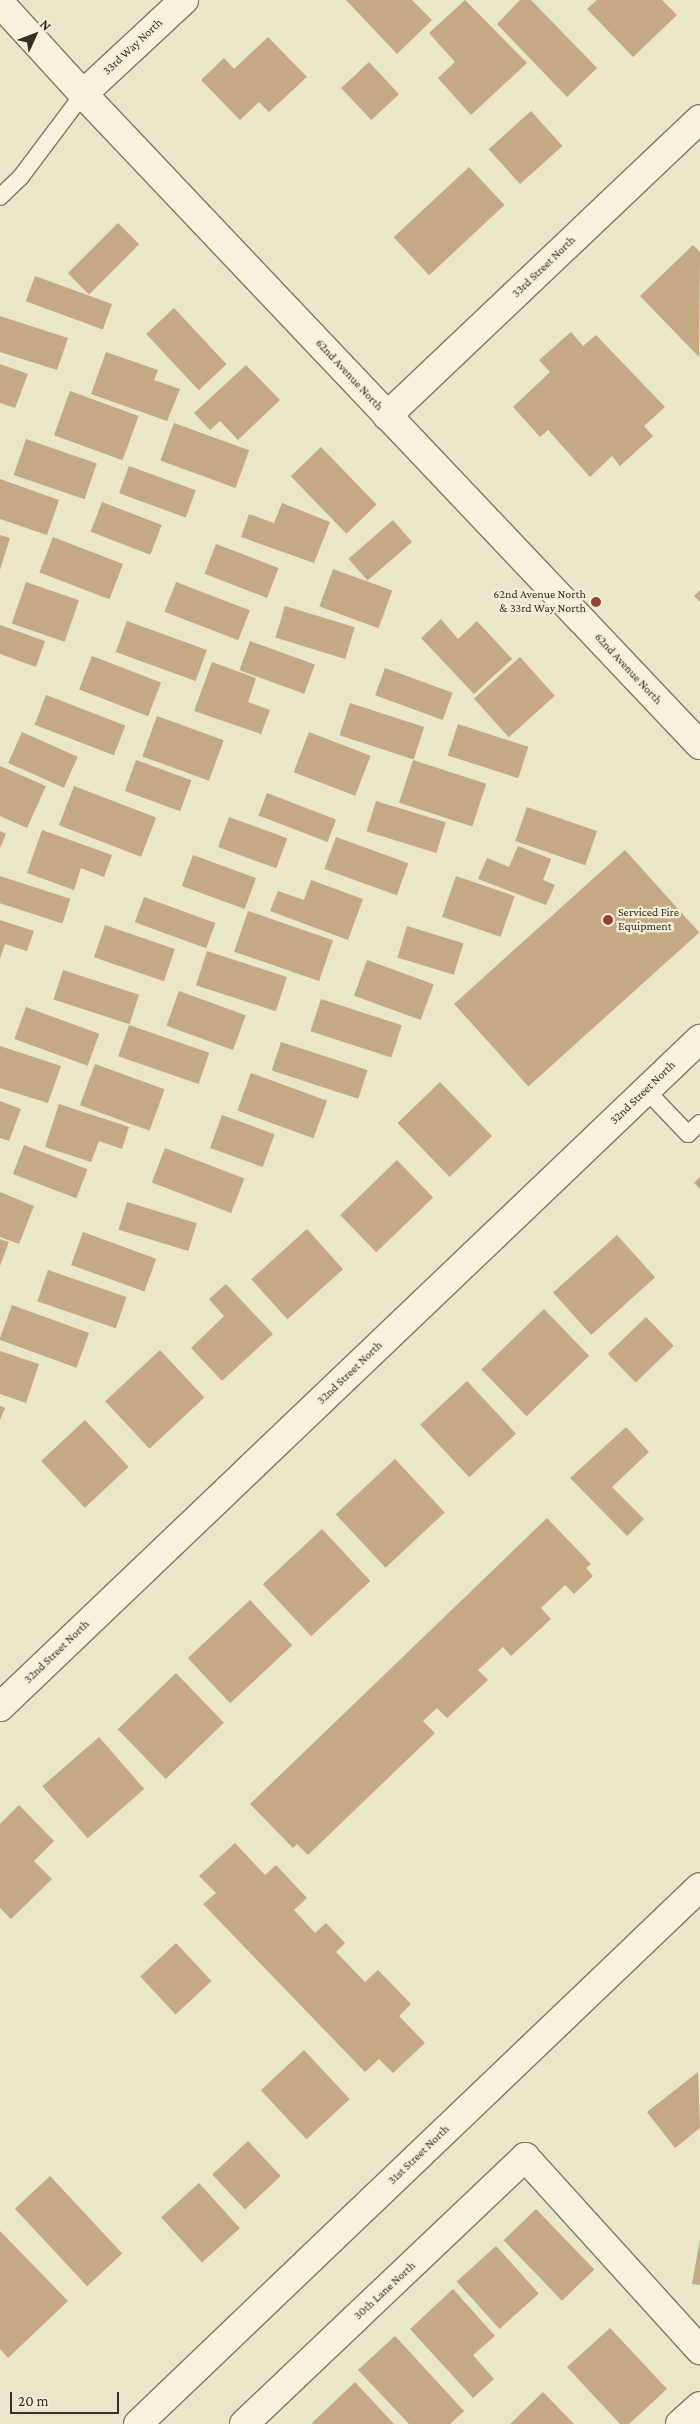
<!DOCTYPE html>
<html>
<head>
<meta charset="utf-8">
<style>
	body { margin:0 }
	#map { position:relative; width:700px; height:2424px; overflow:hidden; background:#eae6ca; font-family:"Crimson Pro",serif }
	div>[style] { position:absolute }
	.building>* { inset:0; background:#c4a984; transform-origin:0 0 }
	.roads { filter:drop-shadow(1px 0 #857a60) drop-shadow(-1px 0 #857a60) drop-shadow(0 1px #857a60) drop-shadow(0 -1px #857a60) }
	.service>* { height:16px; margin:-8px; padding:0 8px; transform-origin:8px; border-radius:8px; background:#f6f2dd }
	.minor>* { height:28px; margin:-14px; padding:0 14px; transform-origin:14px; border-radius:14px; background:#f6f2dd }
	.tertiary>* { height:28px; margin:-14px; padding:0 14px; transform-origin:14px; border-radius:14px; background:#f6f2dd }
	.dots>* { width:14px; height:14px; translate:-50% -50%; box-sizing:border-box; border:2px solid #f2efd9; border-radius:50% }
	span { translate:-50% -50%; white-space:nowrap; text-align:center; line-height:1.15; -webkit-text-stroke:4.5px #f2efd9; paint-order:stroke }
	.street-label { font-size:12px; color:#373022 }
	.poi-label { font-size:12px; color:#373022 }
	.right { translate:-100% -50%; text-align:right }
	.left { translate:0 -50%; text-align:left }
	.north { position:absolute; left:10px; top:10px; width:50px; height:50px; -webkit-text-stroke:4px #f2efd9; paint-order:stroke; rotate:47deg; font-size:14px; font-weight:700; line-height:20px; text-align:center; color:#373022 }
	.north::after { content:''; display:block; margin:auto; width:18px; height:22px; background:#373022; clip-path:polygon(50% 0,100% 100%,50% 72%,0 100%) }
	.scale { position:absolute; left:10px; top:2392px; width:109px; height:22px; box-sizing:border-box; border:2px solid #373022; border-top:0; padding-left:6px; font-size:15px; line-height:18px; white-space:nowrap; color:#373022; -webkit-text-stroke:4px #f2efd9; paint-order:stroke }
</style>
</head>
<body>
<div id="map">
	<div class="building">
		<i style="clip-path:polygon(346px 0,412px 0,432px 20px,397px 54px)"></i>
		<i style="clip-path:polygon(465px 0,527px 63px,471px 115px,438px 78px,455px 62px,429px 33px)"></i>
		<i style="clip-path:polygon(520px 0,531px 0,597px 68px,567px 97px,497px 24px)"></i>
		<i style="clip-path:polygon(597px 0,662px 0,677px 15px,633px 57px,587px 9px)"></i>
		<i style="clip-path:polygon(268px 37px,307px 77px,269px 112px,259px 102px,240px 120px,201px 80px,224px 58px,234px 69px)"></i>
		<i style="left:369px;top:62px;width:44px;height:38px;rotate:47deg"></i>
		<i style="left:531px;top:111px;width:47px;height:57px;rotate:48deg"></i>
		<i style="left:469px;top:167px;width:52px;height:103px;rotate:47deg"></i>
		<i style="left:118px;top:223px;width:30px;height:71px;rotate:45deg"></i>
		<i style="clip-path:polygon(693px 245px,700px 252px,699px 357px,640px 296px)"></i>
		<i style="left:35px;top:276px;width:82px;height:27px;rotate:20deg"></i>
		<i style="left:174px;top:308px;width:77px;height:38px;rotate:47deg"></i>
		<i style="clip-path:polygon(0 316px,68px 338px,57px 370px,0 352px)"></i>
		<i style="clip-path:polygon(571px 332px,583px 346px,596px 335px,665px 407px,644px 426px,653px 436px,620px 466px,612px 456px,590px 477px,548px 430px,540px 437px,513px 407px,550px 372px,539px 360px)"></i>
		<i style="clip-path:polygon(106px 352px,158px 370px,154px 380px,180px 389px,167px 421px,91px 394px)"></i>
		<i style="clip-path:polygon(0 364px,28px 374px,15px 408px,0 403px)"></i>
		<i style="clip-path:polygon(246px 365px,280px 400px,238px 440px,220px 421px,210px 430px,194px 413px)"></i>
		<i style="left:70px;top:391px;width:73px;height:47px;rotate:20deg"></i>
		<i style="left:174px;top:423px;width:80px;height:40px;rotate:20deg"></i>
		<i style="left:26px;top:439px;width:75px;height:38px;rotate:19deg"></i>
		<i style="left:321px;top:447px;width:80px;height:42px;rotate:46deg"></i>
		<i style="left:129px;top:466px;width:71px;height:29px;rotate:20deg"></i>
		<i style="clip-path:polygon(0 479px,59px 500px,47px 535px,0 519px)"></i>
		<i style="left:102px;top:502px;width:64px;height:32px;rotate:21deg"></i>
		<i style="clip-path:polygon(282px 503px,330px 522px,314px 563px,241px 537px,249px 514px,274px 523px)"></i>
		<i style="left:393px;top:520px;width:29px;height:59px;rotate:49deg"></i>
		<i style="clip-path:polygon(0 535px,10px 538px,0 570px)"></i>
		<i style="left:53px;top:537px;width:75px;height:38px;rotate:21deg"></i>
		<i style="left:216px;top:544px;width:67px;height:32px;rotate:21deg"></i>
		<i style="left:333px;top:569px;width:63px;height:40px;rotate:20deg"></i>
		<i style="left:26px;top:582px;width:56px;height:44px;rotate:19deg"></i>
		<i style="left:176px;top:582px;width:79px;height:32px;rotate:21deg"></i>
		<i style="clip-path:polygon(700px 590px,700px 602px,694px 596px)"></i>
		<i style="left:285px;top:606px;width:73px;height:33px;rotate:17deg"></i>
		<i style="clip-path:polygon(441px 619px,458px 639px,477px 621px,512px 659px,474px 694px,421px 638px)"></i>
		<i style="left:127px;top:621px;width:85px;height:33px;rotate:20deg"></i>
		<i style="clip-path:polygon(0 625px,45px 641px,36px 667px,0 654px)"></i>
		<i style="left:250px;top:641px;width:69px;height:31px;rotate:20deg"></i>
		<i style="left:92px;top:656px;width:74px;height:36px;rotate:21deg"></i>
		<i style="left:520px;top:657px;width:52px;height:62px;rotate:48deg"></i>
		<i style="clip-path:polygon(212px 662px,256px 678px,248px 702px,270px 710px,261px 734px,194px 711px)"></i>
		<i style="left:385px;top:668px;width:72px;height:29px;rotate:20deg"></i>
		<i style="left:46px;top:695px;width:85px;height:32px;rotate:21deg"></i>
		<i style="left:350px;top:703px;width:78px;height:34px;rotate:18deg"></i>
		<i style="left:157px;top:716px;width:71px;height:43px;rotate:20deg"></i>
		<i style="left:458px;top:724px;width:74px;height:33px;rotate:18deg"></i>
		<i style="left:22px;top:732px;width:61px;height:34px;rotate:24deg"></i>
		<i style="left:309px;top:732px;width:66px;height:43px;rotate:21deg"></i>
		<i style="left:136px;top:760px;width:59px;height:33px;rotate:20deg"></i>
		<i style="left:413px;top:760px;width:77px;height:45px;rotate:18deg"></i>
		<i style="clip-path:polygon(0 766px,46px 786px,27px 828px,0 816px)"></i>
		<i style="left:74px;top:786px;width:88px;height:42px;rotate:21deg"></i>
		<i style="left:267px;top:793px;width:74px;height:24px;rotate:21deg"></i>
		<i style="left:376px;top:801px;width:73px;height:32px;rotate:17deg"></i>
		<i style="left:527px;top:807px;width:74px;height:36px;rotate:19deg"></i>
		<i style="left:229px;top:817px;width:62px;height:32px;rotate:20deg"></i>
		<i style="clip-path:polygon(42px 830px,112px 855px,104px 877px,81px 868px,74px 890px,27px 873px)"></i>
		<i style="clip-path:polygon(0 831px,6px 834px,0 848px)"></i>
		<i style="left:336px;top:837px;width:77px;height:34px;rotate:20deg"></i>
		<i style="clip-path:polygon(518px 846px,551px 859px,543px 880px,555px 885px,546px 905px,478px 879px,487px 858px,509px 867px)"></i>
		<i style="left:625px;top:850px;width:111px;height:230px;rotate:48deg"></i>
		<i style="left:193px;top:855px;width:67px;height:33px;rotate:20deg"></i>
		<i style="left:0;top:876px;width:74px;height:26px;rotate:18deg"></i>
		<i style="left:456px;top:876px;width:62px;height:43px;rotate:19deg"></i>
		<i style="clip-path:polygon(311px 880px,363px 899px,348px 940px,270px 911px,278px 891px,304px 900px)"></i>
		<i style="left:144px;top:897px;width:76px;height:27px;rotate:20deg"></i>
		<i style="left:248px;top:911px;width:90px;height:43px;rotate:19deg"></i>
		<i style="clip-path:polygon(0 920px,34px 931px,27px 951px,5px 944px,0 959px)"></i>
		<i style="left:105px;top:925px;width:74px;height:34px;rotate:19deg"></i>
		<i style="left:407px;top:926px;width:59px;height:33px;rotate:17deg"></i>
		<i style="left:207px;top:951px;width:84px;height:36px;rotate:18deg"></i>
		<i style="left:367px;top:960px;width:71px;height:38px;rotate:20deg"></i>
		<i style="left:63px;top:970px;width:80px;height:31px;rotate:18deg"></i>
		<i style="left:179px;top:991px;width:71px;height:37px;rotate:20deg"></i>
		<i style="left:321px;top:999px;width:85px;height:34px;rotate:18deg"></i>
		<i style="left:26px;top:1007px;width:78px;height:34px;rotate:20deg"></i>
		<i style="left:129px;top:1025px;width:85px;height:33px;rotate:19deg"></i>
		<i style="left:281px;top:1042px;width:91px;height:30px;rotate:18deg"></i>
		<i style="clip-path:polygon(0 1046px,61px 1066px,48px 1103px,0 1088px)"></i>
		<i style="left:95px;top:1064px;width:74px;height:44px;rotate:20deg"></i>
		<i style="left:251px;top:1073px;width:81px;height:40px;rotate:20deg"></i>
		<i style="left:440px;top:1082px;width:75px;height:59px;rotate:46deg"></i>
		<i style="clip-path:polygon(0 1101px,21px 1109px,9px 1141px,0 1138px)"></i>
		<i style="clip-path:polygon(59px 1104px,129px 1127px,122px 1149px,99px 1141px,91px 1162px,45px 1147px)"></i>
		<i style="left:222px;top:1115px;width:56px;height:35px;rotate:20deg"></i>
		<i style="left:24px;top:1145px;width:68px;height:31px;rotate:21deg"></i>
		<i style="left:165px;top:1148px;width:85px;height:37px;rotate:21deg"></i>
		<i style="left:397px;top:1160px;width:52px;height:79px;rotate:46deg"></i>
		<i style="clip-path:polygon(700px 1177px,700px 1189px,694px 1183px)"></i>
		<i style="clip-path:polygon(0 1192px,34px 1206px,19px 1244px,0 1237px)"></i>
		<i style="left:127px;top:1202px;width:73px;height:29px;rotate:17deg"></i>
		<i style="left:307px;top:1229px;width:54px;height:75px;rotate:48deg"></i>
		<i style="left:83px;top:1232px;width:78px;height:35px;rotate:20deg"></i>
		<i style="left:617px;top:1235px;width:57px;height:86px;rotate:48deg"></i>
		<i style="clip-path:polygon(0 1239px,9px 1242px,0 1266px)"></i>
		<i style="left:48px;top:1270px;width:83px;height:33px;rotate:19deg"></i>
		<i style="clip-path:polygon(226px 1284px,273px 1334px,222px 1381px,191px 1348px,224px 1316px,209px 1299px)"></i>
		<i style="left:12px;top:1305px;width:82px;height:37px;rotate:20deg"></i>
		<i style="left:544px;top:1309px;width:65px;height:87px;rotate:46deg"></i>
		<i style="left:646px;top:1317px;width:40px;height:53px;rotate:46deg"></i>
		<i style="left:160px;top:1350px;width:65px;height:75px;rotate:47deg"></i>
		<i style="clip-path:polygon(0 1351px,39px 1364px,26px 1403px,0 1394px)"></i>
		<i style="left:467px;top:1381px;width:72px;height:64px;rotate:47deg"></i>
		<i style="clip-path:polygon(0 1406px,5px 1408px,0 1420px)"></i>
		<i style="left:85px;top:1420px;width:64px;height:60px;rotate:47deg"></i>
		<i style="clip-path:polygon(626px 1427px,649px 1452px,612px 1487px,644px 1519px,627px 1536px,570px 1478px)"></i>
		<i style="left:395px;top:1459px;width:73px;height:81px;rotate:47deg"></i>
		<i style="clip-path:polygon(547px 1518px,591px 1564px,586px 1568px,593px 1576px,574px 1594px,565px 1585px,541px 1608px,551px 1619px,511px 1656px,503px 1647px,478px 1670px,488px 1680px,447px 1718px,437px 1708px,423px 1721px,435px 1733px,308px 1855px,297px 1844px,293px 1848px,250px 1804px)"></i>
		<i style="left:322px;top:1529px;width:71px;height:81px;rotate:47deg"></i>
		<i style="left:250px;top:1600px;width:62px;height:85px;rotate:47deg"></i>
		<i style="left:176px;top:1673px;width:69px;height:81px;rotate:46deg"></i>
		<i style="left:99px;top:1737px;width:69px;height:75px;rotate:49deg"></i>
		<i style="clip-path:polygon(19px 1805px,54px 1841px,34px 1861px,52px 1879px,11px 1919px,0 1908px,0 1824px)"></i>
		<i style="clip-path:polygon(235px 1843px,265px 1875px,276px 1865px,307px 1898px,294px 1910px,315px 1933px,326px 1923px,345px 1943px,336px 1952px,365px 1982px,378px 1970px,411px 2004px,399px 2016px,425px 2043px,393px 2073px,379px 2059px,365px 2072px,203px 1904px,216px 1893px,199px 1876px)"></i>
		<i style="left:176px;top:1943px;width:52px;height:49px;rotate:47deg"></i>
		<i style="left:304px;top:2050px;width:67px;height:59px;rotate:47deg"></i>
		<i style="clip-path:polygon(698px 2072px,700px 2128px,675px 2148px,647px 2112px)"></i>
		<i style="left:248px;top:2141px;width:48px;height:49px;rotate:47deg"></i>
		<i style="left:50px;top:2176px;width:106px;height:48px;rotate:47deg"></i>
		<i style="left:199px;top:2183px;width:61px;height:51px;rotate:48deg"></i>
		<i style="left:536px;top:2209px;width:84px;height:45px;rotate:46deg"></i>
		<i style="clip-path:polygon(0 2231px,68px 2301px,8px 2358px,0 2349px)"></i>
		<i style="clip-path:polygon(700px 2239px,700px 2285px,692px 2284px)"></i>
		<i style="left:496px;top:2246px;width:64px;height:53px;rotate:48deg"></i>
		<i style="clip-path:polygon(453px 2289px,495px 2336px,473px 2355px,494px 2379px,473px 2398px,410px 2329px)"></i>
		<i style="clip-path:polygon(610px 2328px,667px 2389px,629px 2424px,620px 2424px,567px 2367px)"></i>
		<i style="clip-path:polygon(395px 2336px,464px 2411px,450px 2424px,409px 2424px,358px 2370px)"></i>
		<i style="clip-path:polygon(355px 2382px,394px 2424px,313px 2424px,312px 2423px)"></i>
		<i style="clip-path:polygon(543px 2392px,574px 2424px,510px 2424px)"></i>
	</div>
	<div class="roads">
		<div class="service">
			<i style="left:0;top:197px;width:28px;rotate:-44deg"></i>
			<i style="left:20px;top:178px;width:105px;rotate:-53.1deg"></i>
			<i style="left:646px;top:1090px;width:61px;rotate:46.3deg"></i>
			<i style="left:688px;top:1134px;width:16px;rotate:-43deg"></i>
		</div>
		<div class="minor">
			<i style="left:83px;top:94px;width:138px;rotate:-42.9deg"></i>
			<i style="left:387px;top:416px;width:431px;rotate:-43.5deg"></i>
			<i style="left:0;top:1707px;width:968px;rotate:-43.66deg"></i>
			<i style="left:138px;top:2424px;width:777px;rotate:-43.7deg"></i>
			<i style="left:244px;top:2424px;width:388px;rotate:-43.5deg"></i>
			<i style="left:525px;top:2157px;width:261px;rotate:47.8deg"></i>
			<i style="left:680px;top:2424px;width:27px;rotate:-42deg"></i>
		</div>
		<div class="tertiary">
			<i style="left:0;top:3px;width:123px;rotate:47.6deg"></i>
			<i style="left:83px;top:94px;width:897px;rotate:46.54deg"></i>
		</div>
	</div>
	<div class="dots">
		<i style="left:596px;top:602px;background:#8d4537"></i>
		<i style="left:608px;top:920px;background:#8d4537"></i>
	</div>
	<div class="street-label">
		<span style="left:133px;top:47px;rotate:-43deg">33rd Way North</span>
		<span style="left:544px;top:267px;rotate:-44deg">33rd Street North</span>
		<span style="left:349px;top:375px;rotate:47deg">62nd Avenue North</span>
		<span style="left:628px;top:669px;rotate:47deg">62nd Avenue North</span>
		<span style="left:643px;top:1093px;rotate:-44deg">32nd Street North</span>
		<span style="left:350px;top:1373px;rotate:-44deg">32nd Street North</span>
		<span style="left:57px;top:1652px;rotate:-44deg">32nd Street North</span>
		<span style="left:419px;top:2155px;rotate:-44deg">31st Street North</span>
		<span style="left:385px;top:2291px;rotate:-43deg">30th Lane North</span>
	</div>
	<div class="poi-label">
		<span class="right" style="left:586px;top:602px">62nd Avenue North<br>&amp; 33rd Way North</span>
		<span class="left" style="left:618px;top:920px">Serviced Fire<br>Equipment</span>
	</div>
	<div class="north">N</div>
	<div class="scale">20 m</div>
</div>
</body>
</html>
